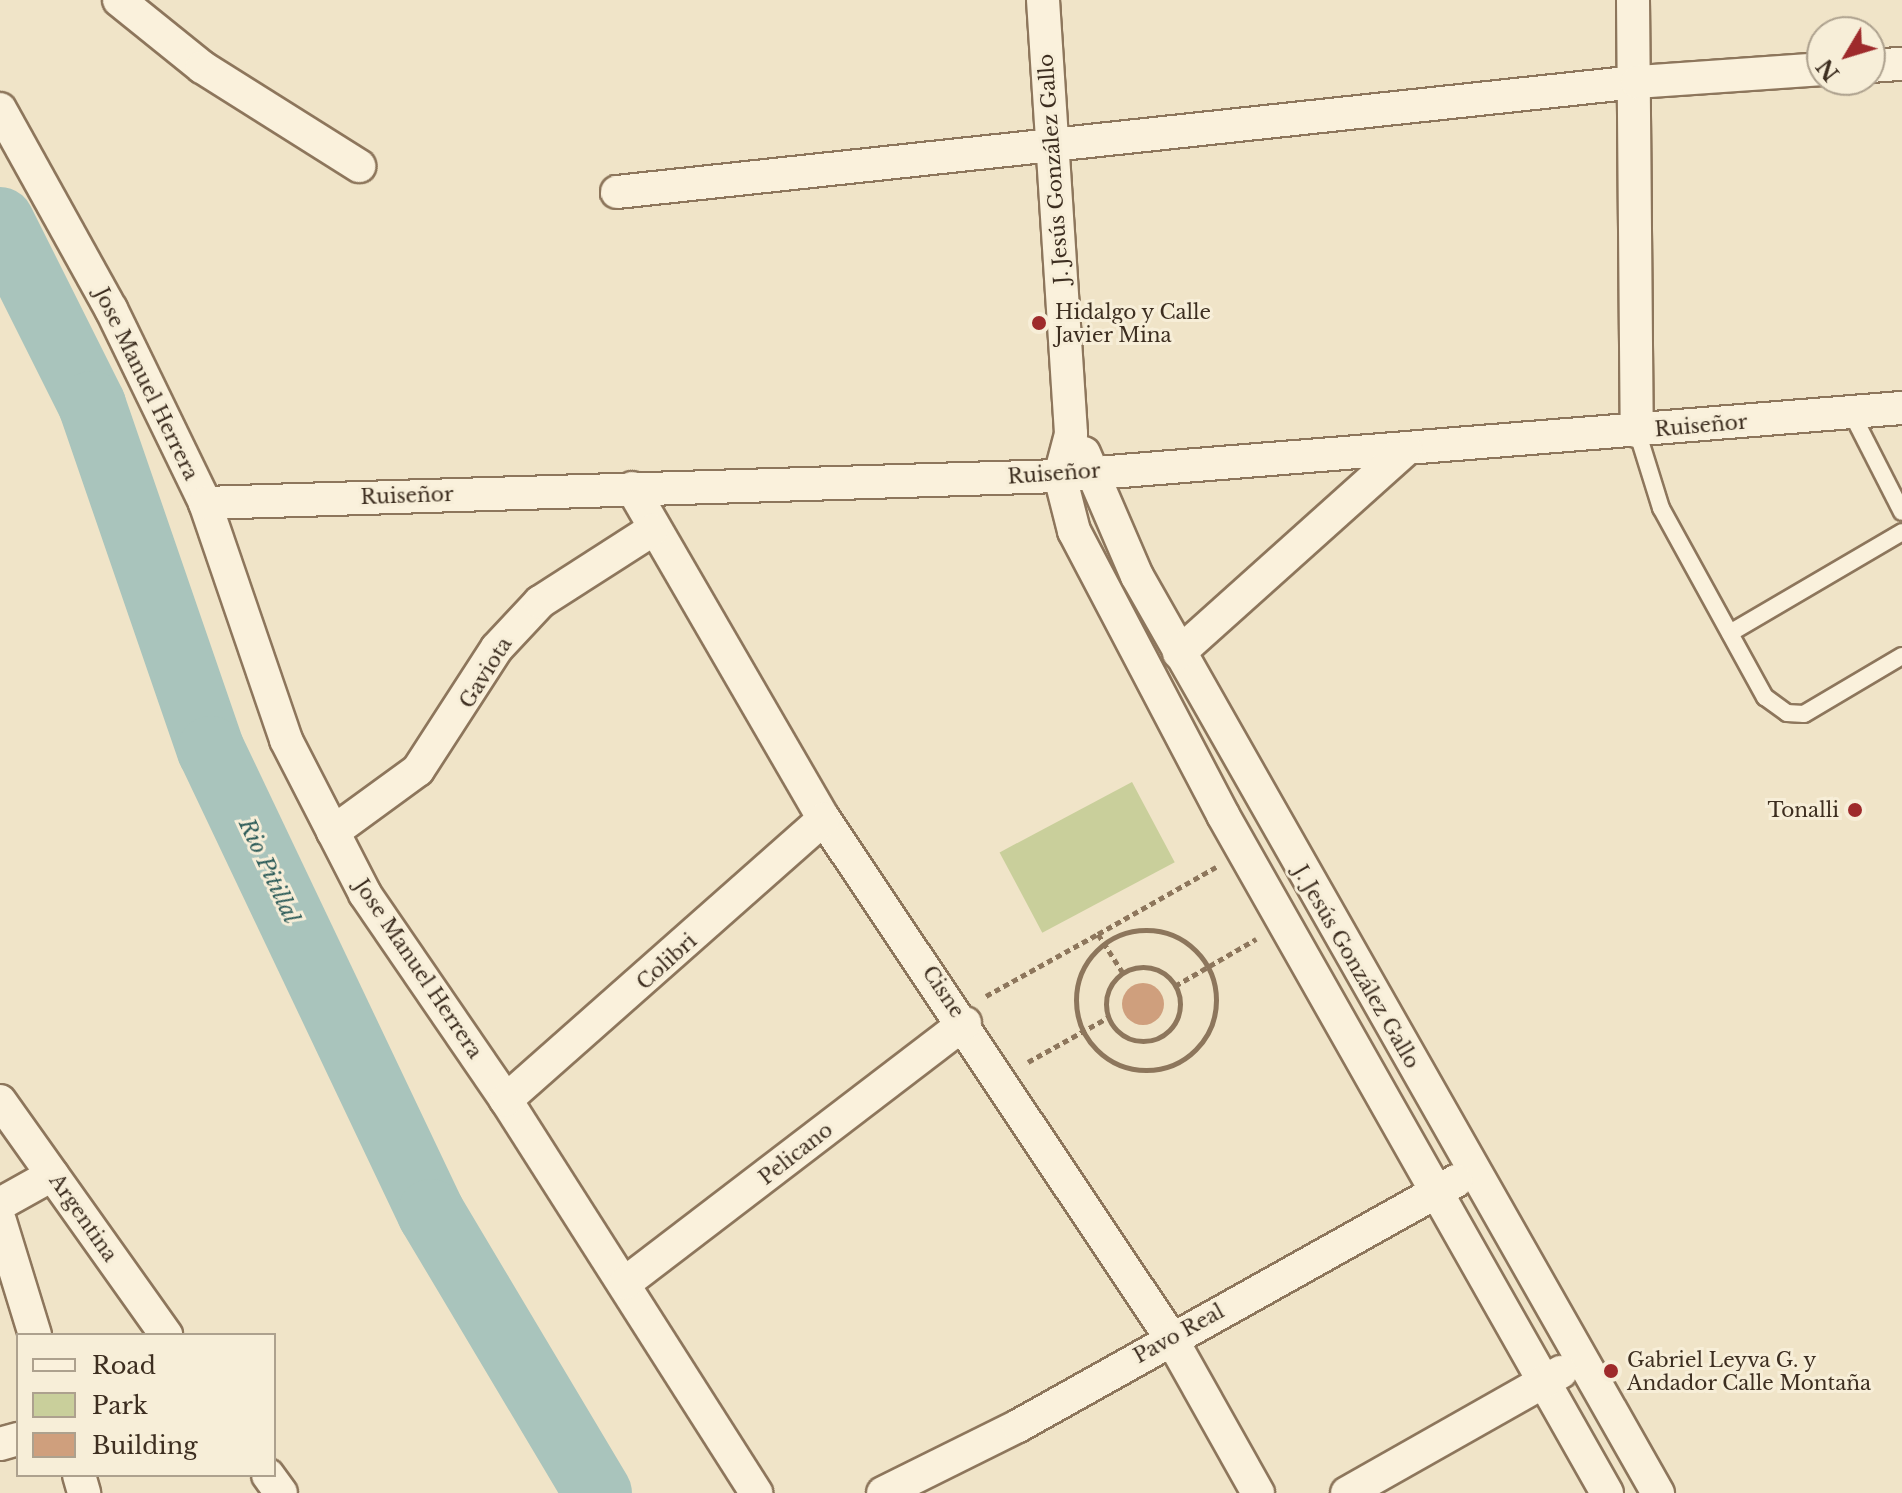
<!DOCTYPE html>
<html>
<head>
<meta charset="utf-8">
<style>
	body { margin:0 }
	#map { position:relative; width:1902px; height:1493px; overflow:hidden; background:#f0e4c8; font-family:"Libre Baskerville",serif }
	div>[style] { position:absolute }
	.green>* { inset:0; background:#c9cf9b; transform-origin:0 0 }
	.river>* { height:68px; margin:-34px; padding:0 34px; transform-origin:34px; border-radius:34px; background:#a9c4bc }
	.building>* { inset:0; background:#cf9f7d }
	.round { border-radius:50% }
	.path>* { height:5px; margin-top:-2.5px; transform-origin:0; background:repeating-linear-gradient(90deg,#8d765c 0 6px,transparent 0 10px) }
	.path>.ring { margin:-2.5px; padding:0; box-sizing:content-box; background:none; border:5px solid #8d765c; border-radius:50% }
	.roads { filter:drop-shadow(2px 0 #8d765c) drop-shadow(-2px 0 #8d765c) drop-shadow(0 2px #8d765c) drop-shadow(0 -2px #8d765c) }
	.lane>* { height:16px; margin:-8px; padding:0 8px; transform-origin:8px; border-radius:8px; background:#faf1dc }
	.street>* { height:32px; margin:-16px; padding:0 16px; transform-origin:16px; border-radius:16px; background:#faf1dc }
	.dots>* { width:22px; height:22px; translate:-50% -50%; box-sizing:border-box; border:4px solid #f7eed8; border-radius:50% }
	span { translate:-50% -50%; white-space:nowrap; text-align:center; line-height:1.15; -webkit-text-stroke:6px #f7eed8; paint-order:stroke }
	.street-label { font-size:20px; color:#3d2e20 }
	.poi-label { font-size:20px; color:#3d2e20 }
	.left { translate:0 -50%; text-align:left }
	.right { translate:-100% -50%; text-align:right }
	.water-label { font-size:22px; color:#2f5d5a; font-style:italic }
	.legend { position:absolute; left:16px; top:1333px; width:260px; height:144px; box-sizing:border-box; background:#f7eed8; border:2px solid #ada18e; margin:0; padding:10px 14px; list-style:none; font-size:24px; color:#3d2e20 }
	.legend li { display:flex; align-items:center; gap:16px; height:40px }
	.legend b { width:40px; border:2px solid #ada18e }
	.north { position:absolute; left:1806px; top:16px; width:80px; height:80px; box-sizing:border-box; background:#f7eed8; border:2px solid #ada18e; border-radius:50%; rotate:232deg; font-size:22px; font-weight:700; line-height:32px; text-align:center; color:#3d2e20 }
	.north::after { content:''; display:block; margin:auto; width:28px; height:36px; background:#9e2a2b; clip-path:polygon(50% 0,100% 100%,50% 72%,0 100%) }
</style>
</head>
<body>
<div id="map">
	<div class="green">
		<i style="left:1132px;top:782px;width:91px;height:150px;rotate:62deg"></i>
	</div>
	<div class="river">
		<i style="left:0;top:221px;width:206px;rotate:63.4deg"></i>
		<i style="left:92px;top:405px;width:365px;rotate:71deg"></i>
		<i style="left:211px;top:750px;width:513px;rotate:64.58deg"></i>
		<i style="left:431px;top:1213px;width:326px;rotate:59.2deg"></i>
	</div>
	<div class="building">
		<i class="round" style="left:1122px;top:983px;width:42px;height:42px"></i>
	</div>
	<div class="path">
		<i class="ring" style="left:1076px;top:930px;width:135px;height:135px"></i>
		<i style="left:1098px;top:934px;width:136px;rotate:-29.6deg"></i>
		<i class="ring" style="left:1106px;top:967px;width:69px;height:69px"></i>
		<i style="left:1175px;top:986px;width:94px;rotate:-30.1deg"></i>
		<i style="left:986px;top:996px;width:128px;rotate:-29deg"></i>
		<i style="left:1098px;top:934px;width:46px;rotate:57.3deg"></i>
		<i style="left:1028px;top:1062px;width:93px;rotate:-29.1deg"></i>
	</div>
	<div class="roads">
		<div class="lane">
			<i style="left:1851px;top:412px;width:112px;rotate:63deg"></i>
			<i style="left:1637px;top:431px;width:81px;rotate:72.7deg"></i>
			<i style="left:1661px;top:508px;width:216px;rotate:61.2deg"></i>
			<i style="left:1765px;top:697px;width:27px;rotate:36deg"></i>
			<i style="left:1787px;top:713px;width:17px;rotate:3deg"></i>
			<i style="left:1804px;top:714px;width:114px;rotate:-30.6deg"></i>
			<i style="left:1730px;top:633px;width:199px;rotate:-30.4deg"></i>
		</div>
		<div class="street">
			<i style="left:119px;top:0;width:107px;rotate:38.9deg"></i>
			<i style="left:202px;top:67px;width:186px;rotate:32.2deg"></i>
			<i style="left:1043px;top:0;width:435px;rotate:86.3deg"></i>
			<i style="left:1071px;top:434px;width:43px;rotate:104.7deg"></i>
			<i style="left:1060px;top:476px;width:57px;rotate:75.7deg"></i>
			<i style="left:1074px;top:531px;width:321px;rotate:62.3deg"></i>
			<i style="left:1223px;top:815px;width:779px;rotate:60.47deg"></i>
			<i style="left:1633px;top:0;width:431px;rotate:89.5deg"></i>
			<i style="left:1870px;top:66px;width:32px;rotate:-4deg"></i>
			<i style="left:0;top:109px;width:229px;rotate:61deg"></i>
			<i style="left:111px;top:309px;width:216px;rotate:64.1deg"></i>
			<i style="left:205px;top:503px;width:250px;rotate:71.1deg"></i>
			<i style="left:286px;top:740px;width:173px;rotate:62.8deg"></i>
			<i style="left:365px;top:894px;width:250px;rotate:55.6deg"></i>
			<i style="left:506px;top:1100px;width:466px;rotate:57.5deg"></i>
			<i style="left:617px;top:192px;width:1026px;rotate:-6.16deg"></i>
			<i style="left:1637px;top:82px;width:185px;rotate:-4deg"></i>
			<i style="left:1084px;top:453px;width:134px;rotate:66.7deg"></i>
			<i style="left:1137px;top:576px;width:1055px;rotate:60.4deg"></i>
			<i style="left:632px;top:488px;width:383px;rotate:59.9deg"></i>
			<i style="left:824px;top:819px;width:624px;rotate:56.23deg"></i>
			<i style="left:1171px;top:1338px;width:178px;rotate:60.7deg"></i>
			<i style="left:205px;top:503px;width:855px;rotate:-1.81deg"></i>
			<i style="left:1060px;top:476px;width:845px;rotate:-4.62deg"></i>
			<i style="left:1179px;top:653px;width:305px;rotate:-41.9deg"></i>
			<i style="left:333px;top:832px;width:105px;rotate:-36.1deg"></i>
			<i style="left:418px;top:770px;width:145px;rotate:-57.1deg"></i>
			<i style="left:497px;top:648px;width:63px;rotate:-46.9deg"></i>
			<i style="left:540px;top:602px;width:133px;rotate:-32.7deg"></i>
			<i style="left:506px;top:1100px;width:424px;rotate:-41.5deg"></i>
			<i style="left:0;top:1101px;width:287px;rotate:54.6deg"></i>
			<i style="left:0;top:1204px;width:60px;rotate:-29.1deg"></i>
			<i style="left:0;top:1221px;width:119px;rotate:72.9deg"></i>
			<i style="left:625px;top:1283px;width:428px;rotate:-37.4deg"></i>
			<i style="left:0;top:1444px;width:19px;rotate:-16deg"></i>
			<i style="left:79px;top:1475px;width:19px;rotate:74deg"></i>
			<i style="left:268px;top:1475px;width:22px;rotate:54deg"></i>
			<i style="left:883px;top:1493px;width:151px;rotate:-26.4deg"></i>
			<i style="left:1018px;top:1426px;width:502px;rotate:-29.22deg"></i>
			<i style="left:1347px;top:1493px;width:246px;rotate:-29.5deg"></i>
		</div>
	</div>
	<div class="dots">
		<i style="left:1039px;top:323px;background:#9e2a2b"></i>
		<i style="left:1855px;top:810px;background:#9e2a2b"></i>
		<i style="left:1611px;top:1371px;background:#9e2a2b"></i>
	</div>
	<div class="street-label">
		<span style="left:1054px;top:169px;rotate:-94deg">J. Jesús González Gallo</span>
		<span style="left:146px;top:384px;rotate:64deg">Jose Manuel Herrera</span>
		<span style="left:1701px;top:426px;rotate:-5deg">Ruiseñor</span>
		<span style="left:1054px;top:474px;rotate:-4deg">Ruiseñor</span>
		<span style="left:407px;top:496px;rotate:-2deg">Ruiseñor</span>
		<span style="left:486px;top:673px;rotate:-58deg">Gaviota</span>
		<span style="left:667px;top:962px;rotate:-42deg">Colibri</span>
		<span style="left:1356px;top:967px;rotate:60deg">J. Jesús González Gallo</span>
		<span style="left:418px;top:969px;rotate:56deg">Jose Manuel Herrera</span>
		<span style="left:943px;top:992px;rotate:56deg">Cisne</span>
		<span style="left:796px;top:1154px;rotate:-38deg">Pelicano</span>
		<span style="left:83px;top:1218px;rotate:55deg">Argentina</span>
		<span style="left:1179px;top:1334px;rotate:-29deg">Pavo Real</span>
	</div>
	<div class="poi-label">
		<span class="left" style="left:1055px;top:324px">Hidalgo y Calle<br>Javier Mina</span>
		<span class="right" style="left:1839px;top:810px">Tonalli</span>
		<span class="left" style="left:1627px;top:1372px">Gabriel Leyva G. y<br>Andador Calle Montaña</span>
	</div>
	<div class="water-label">
		<span style="left:269px;top:871px;rotate:65deg">Rio Pitillal</span>
	</div>
	<ul class="legend">
	<li><b style="height:10px;background:#faf1dc"></b>Road</li>
	<li><b style="height:22px;background:#c9cf9b"></b>Park</li>
	<li><b style="height:22px;background:#cf9f7d"></b>Building</li>
	</ul>
	<div class="north">N</div>
</div>
</body>
</html>
